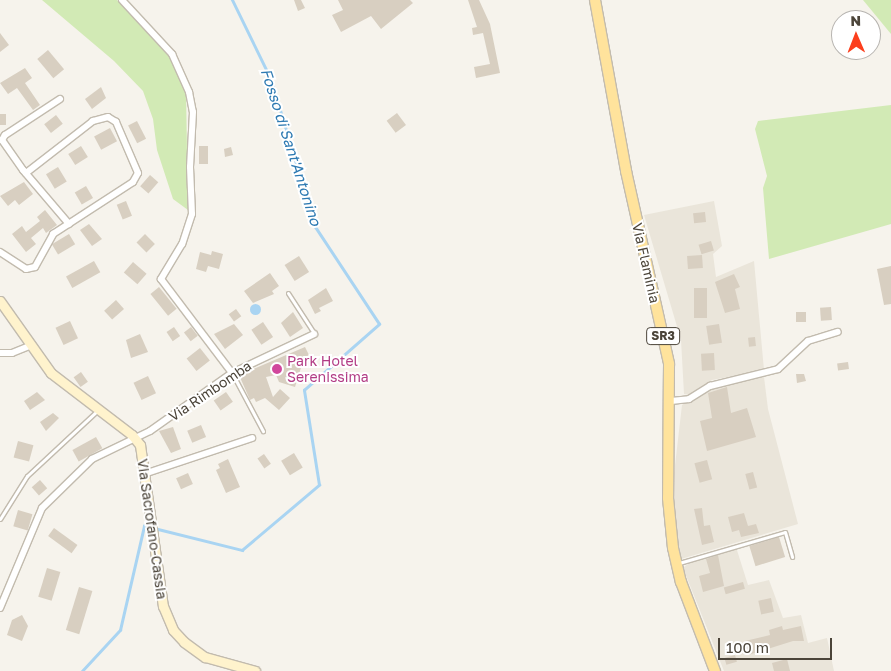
<!DOCTYPE html>
<html>
<head>
<meta charset="utf-8">
<style>
	body { margin:0 }
	#map { position:relative; width:891px; height:671px; overflow:hidden; background:#f6f3ec; font-family:"Golos Text",sans-serif }
	div>[style] { position:absolute }
	.residential>* { inset:0; background:#eae5da }
	.green>* { inset:0; background:#d2eab5 }
	.water>* { inset:0; background:#a9d4f2 }
	.round { border-radius:50% }
	.stream>* { height:2.5px; margin:-1.25px; padding:0 1.25px; transform-origin:1.25px; border-radius:1.25px; background:#a9d4f2 }
	.building>* { inset:0; background:#d8cfc1; transform-origin:0 0 }
	.roads { filter:drop-shadow(1px 0 #c2bbae) drop-shadow(-1px 0 #c2bbae) drop-shadow(0 1px #c2bbae) drop-shadow(0 -1px #c2bbae) }
	.lane>* { height:3px; margin:-1.5px; padding:0 1.5px; transform-origin:1.5px; border-radius:1.5px; background:#fff }
	.street>* { height:6px; margin:-3px; padding:0 3px; transform-origin:3px; border-radius:3px; background:#fff }
	.secondary>* { height:9px; margin:-4.5px; padding:0 4.5px; transform-origin:4.5px; border-radius:4.5px; background:#fff3cd }
	.primary>* { height:10px; margin:-5px; padding:0 5px; transform-origin:5px; border-radius:5px; background:#ffe39c }
	.dots>* { width:14px; height:14px; translate:-50% -50%; box-sizing:border-box; border:2px solid #fff; border-radius:50% }
	span { translate:-50% -50%; white-space:nowrap; text-align:center; line-height:1.15; -webkit-text-stroke:4px #fff; paint-order:stroke }
	.shield-label span { padding:1px 4px; background:#fff; border:1px solid; border-radius:4px; -webkit-text-stroke-width:0 }
	.shield-label { font-size:12px; color:#4b4439; font-weight:700 }
	.street-label { font-size:14px; color:#4b4439 }
	.hotel-label { font-size:14px; color:#b23c85 }
	.left { translate:0 -50%; text-align:left }
	.water-label { font-size:15px; color:#2e7ab2; font-style:italic }
	.north { position:absolute; left:831px; top:10px; width:50px; height:50px; box-sizing:border-box; background:#fff; border:1px solid #b7b4b0; border-radius:50%; rotate:359deg; font-size:14px; font-weight:700; line-height:20px; text-align:center; color:#4b4439 }
	.north::after { content:''; display:block; margin:auto; width:18px; height:22px; background:#fc3f1d; clip-path:polygon(50% 0,100% 100%,50% 72%,0 100%) }
	.scale { position:absolute; left:718px; top:638px; width:114px; height:22px; box-sizing:border-box; border:2px solid #4b4439; border-top:0; padding-left:6px; font-size:15px; line-height:18px; white-space:nowrap; color:#4b4439; -webkit-text-stroke:4px #fff; paint-order:stroke }
</style>
</head>
<body>
<div id="map">
	<div class="residential">
		<i style="clip-path:polygon(714px 201px,722px 246px,713px 254px,716px 277px,754px 261px,764px 370px,712px 380px,690px 395px,684px 394px,681px 340px,644px 215px)"></i>
		<i style="clip-path:polygon(764px 377px,768px 409px,798px 524px,681px 559px,674px 513px,674px 474px,682px 405px,707px 389px)"></i>
		<i style="clip-path:polygon(736px 547px,748px 585px,769px 580px,783px 618px,801px 615px,808px 643px,827px 638px,834px 671px,724px 671px,683px 568px,693px 560px)"></i>
	</div>
	<div class="green">
		<i style="clip-path:polygon(42px 0,117px 0,171px 58px,186px 92px,188px 210px,173px 199px,157px 150px,153px 119px,143px 91px,114px 61px)"></i>
		<i style="clip-path:polygon(863px 0,891px 0,891px 34px)"></i>
		<i style="clip-path:polygon(891px 105px,891px 224px,769px 259px,763px 188px,767px 176px,755px 129px,758px 121px)"></i>
	</div>
	<div class="water">
		<i class="round" style="left:249.5px;top:303.5px;width:11px;height:11px"></i>
	</div>
	<div class="stream">
		<i style="left:154px;top:528px;width:91px;rotate:14deg"></i>
		<i style="left:242px;top:550px;width:101px;rotate:-40.2deg"></i>
		<i style="left:319px;top:485px;width:96px;rotate:-99deg"></i>
		<i style="left:304px;top:390px;width:100px;rotate:-41.3deg"></i>
		<i style="left:379px;top:324px;width:116px;rotate:-123.4deg"></i>
		<i style="left:315px;top:227px;width:153px;rotate:-106.7deg"></i>
		<i style="left:271px;top:80px;width:89px;rotate:-116deg"></i>
		<i style="left:82px;top:671px;width:56px;rotate:-47.2deg"></i>
		<i style="left:120px;top:630px;width:107px;rotate:-77deg"></i>
		<i style="left:144px;top:526px;width:5px;rotate:11deg"></i>
	</div>
	<div class="building">
		<i style="clip-path:polygon(294px 0,301px 0,305px 8px,298px 11px)"></i>
		<i style="clip-path:polygon(338px 0,410px 0,413px 3px,381px 29px,371px 16px,341px 32px,332px 15px,343px 10px)"></i>
		<i style="clip-path:polygon(468px 0,479px 0,490px 24px,500px 73px,476px 78px,474px 67px,490px 64px,483px 33px,473px 35px,472px 28px,477px 27px)"></i>
		<i style="clip-path:polygon(0 33px,9px 45px,0 52px)"></i>
		<i style="left:48px;top:50px;width:25px;height:14px;rotate:50deg"></i>
		<i style="clip-path:polygon(25px 68px,32px 78px,25px 83px,40px 105px,33px 110px,17px 88px,8px 94px,0 83px)"></i>
		<i style="clip-path:polygon(101px 87px,106px 98px,92px 109px,85px 99px)"></i>
		<i style="left:397px;top:113px;width:15px;height:13px;rotate:53deg"></i>
		<i style="left:0;top:114px;width:6px;height:11px"></i>
		<i style="left:56px;top:115px;width:11px;height:15px;rotate:52deg"></i>
		<i style="left:137px;top:121px;width:20px;height:10px;rotate:63deg"></i>
		<i style="left:110px;top:128px;width:15px;height:18px;rotate:62deg"></i>
		<i style="left:81px;top:146px;width:13px;height:15px;rotate:58deg"></i>
		<i style="left:199px;top:146px;width:9px;height:18px"></i>
		<i style="clip-path:polygon(231px 147px,233px 155px,225px 157px,224px 149px)"></i>
		<i style="left:58px;top:167px;width:17px;height:14px;rotate:59deg"></i>
		<i style="left:150px;top:175px;width:11px;height:15px;rotate:41deg"></i>
		<i style="clip-path:polygon(24px 182px,33px 194px,19px 205px,15px 200px,8px 206px,0 196px)"></i>
		<i style="left:86px;top:186px;width:14px;height:13px;rotate:60deg"></i>
		<i style="left:126px;top:201px;width:16px;height:10px;rotate:68deg"></i>
		<i style="clip-path:polygon(45px 210px,57px 225px,46px 233px,43px 228px,31px 238px,36px 244px,26px 252px,12px 234px,22px 226px,26px 232px,40px 221px,37px 217px)"></i>
		<i style="left:705px;top:212px;width:10px;height:12px;rotate:84deg"></i>
		<i style="clip-path:polygon(89px 224px,102px 239px,92px 246px,80px 230px)"></i>
		<i style="left:69px;top:234px;width:12px;height:20px;rotate:59deg"></i>
		<i style="left:145px;top:234px;width:14px;height:12px;rotate:45deg"></i>
		<i style="left:711px;top:241px;width:10px;height:13px;rotate:73deg"></i>
		<i style="clip-path:polygon(212px 251px,223px 254px,219px 269px,208px 266px,206px 272px,196px 269px,200px 252px,211px 255px)"></i>
		<i style="left:702px;top:255px;width:13px;height:15px;rotate:86deg"></i>
		<i style="left:299px;top:256px;width:19px;height:17px;rotate:58deg"></i>
		<i style="left:94px;top:261px;width:13px;height:32px;rotate:61deg"></i>
		<i style="left:133px;top:262px;width:18px;height:14px;rotate:41deg"></i>
		<i style="clip-path:polygon(891px 266px,891px 304px,884px 305px,877px 269px)"></i>
		<i style="clip-path:polygon(270px 273px,279px 286px,272px 291px,274px 294px,253px 303px,244px 291px)"></i>
		<i style="clip-path:polygon(734px 274px,740px 287px,735px 289px,740px 309px,725px 313px,715px 282px)"></i>
		<i style="left:159px;top:287px;width:28px;height:11px;rotate:51deg"></i>
		<i style="clip-path:polygon(326px 288px,333px 301px,319px 308px,321px 311px,315px 314px,308px 300px)"></i>
		<i style="left:694px;top:288px;width:13px;height:30px"></i>
		<i style="left:116px;top:300px;width:12px;height:16px;rotate:48deg"></i>
		<i style="left:831px;top:307px;width:13px;height:11px;rotate:86deg"></i>
		<i style="left:236px;top:309px;width:9px;height:9px;rotate:54deg"></i>
		<i style="clip-path:polygon(293px 312px,303px 328px,290px 337px,281px 323px)"></i>
		<i style="left:806px;top:312px;width:10px;height:10px;rotate:90deg"></i>
		<i style="left:70px;top:321px;width:19px;height:16px;rotate:65deg"></i>
		<i style="left:263px;top:322px;width:18px;height:14px;rotate:56deg"></i>
		<i style="clip-path:polygon(234px 324px,243px 335px,225px 349px,214px 334px)"></i>
		<i style="left:719px;top:324px;width:19px;height:13px;rotate:81deg"></i>
		<i style="left:174px;top:327px;width:11px;height:9px;rotate:56deg"></i>
		<i style="left:191px;top:327px;width:11px;height:9px;rotate:52deg"></i>
		<i style="clip-path:polygon(140px 334px,148px 352px,131px 358px,126px 340px)"></i>
		<i style="left:755px;top:337px;width:9px;height:7px;rotate:84deg"></i>
		<i style="clip-path:polygon(305px 347px,309px 355px,304px 358px,295px 387px,279px 382px,276px 375px,266px 377px,273px 397px,280px 389px,290px 398px,279px 410px,265px 398px,256px 402px,254px 398px,250px 400px,239px 375px)"></i>
		<i style="left:200px;top:348px;width:16px;height:17px;rotate:52deg"></i>
		<i style="left:714px;top:353px;width:17px;height:13px;rotate:87deg"></i>
		<i style="left:848px;top:362px;width:7px;height:11px;rotate:82deg"></i>
		<i style="left:81px;top:372px;width:12px;height:9px;rotate:55deg"></i>
		<i style="clip-path:polygon(796px 374px,804px 374px,806px 381px,797px 383px)"></i>
		<i style="left:148px;top:376px;width:19px;height:16px;rotate:65deg"></i>
		<i style="clip-path:polygon(727px 387px,731px 413px,747px 408px,756px 437px,707px 451px,700px 421px,712px 418px,708px 393px)"></i>
		<i style="clip-path:polygon(37px 392px,45px 400px,30px 410px,24px 401px)"></i>
		<i style="left:226px;top:392px;width:12px;height:15px;rotate:55deg"></i>
		<i style="clip-path:polygon(53px 413px,59px 418px,46px 431px,40px 422px)"></i>
		<i style="left:201px;top:425px;width:13px;height:15px;rotate:67deg"></i>
		<i style="clip-path:polygon(173px 427px,181px 449px,171px 453px,159px 431px)"></i>
		<i style="left:96px;top:437px;width:13px;height:27px;rotate:61deg"></i>
		<i style="left:18px;top:441px;width:16px;height:17px;rotate:15deg"></i>
		<i style="left:294px;top:453px;width:17px;height:15px;rotate:59deg"></i>
		<i style="left:264px;top:454px;width:12px;height:8px;rotate:55deg"></i>
		<i style="clip-path:polygon(228px 459px,240px 487px,226px 493px,216px 470px,220px 468px,218px 464px)"></i>
		<i style="left:707px;top:460px;width:20px;height:13px;rotate:75deg"></i>
		<i style="left:753px;top:472px;width:16px;height:8px;rotate:75deg"></i>
		<i style="left:188px;top:473px;width:12px;height:13px;rotate:66deg"></i>
		<i style="left:40px;top:480px;width:11px;height:11px;rotate:49deg"></i>
		<i style="clip-path:polygon(702px 508px,704px 526px,710px 525px,714px 542px,702px 545px,694px 509px)"></i>
		<i style="left:18px;top:510px;width:15px;height:17px;rotate:16deg"></i>
		<i style="clip-path:polygon(744px 513px,748px 526px,756px 524px,759px 533px,741px 537px,739px 530px,732px 532px,728px 517px)"></i>
		<i style="left:54px;top:528px;width:29px;height:10px;rotate:36deg"></i>
		<i style="left:779px;top:537px;width:21px;height:31px;rotate:73deg"></i>
		<i style="clip-path:polygon(718px 555px,724px 586px,703px 592px,699px 576px,710px 573px,706px 559px)"></i>
		<i style="left:47px;top:568px;width:14px;height:30px;rotate:17deg"></i>
		<i style="left:743px;top:582px;width:7px;height:20px;rotate:74deg"></i>
		<i style="left:79px;top:587px;width:14px;height:45px;rotate:17deg"></i>
		<i style="left:771px;top:598px;width:14px;height:13px;rotate:78deg"></i>
		<i style="clip-path:polygon(22px 615px,28px 626px,22px 641px,7px 635px,12px 620px)"></i>
		<i style="clip-path:polygon(782px 626px,783px 630px,801px 626px,804px 641px,793px 641px,748px 655px,745px 641px,770px 635px,769px 630px)"></i>
		<i style="left:735px;top:655px;width:7px;height:11px;rotate:74deg"></i>
		<i style="clip-path:polygon(787px 659px,790px 671px,774px 671px,772px 663px)"></i>
	</div>
	<div class="roads">
		<div class="lane">
			<i style="left:288px;top:293px;width:48px;rotate:57deg"></i>
			<i style="left:232px;top:373px;width:66px;rotate:61.9deg"></i>
			<i style="left:0;top:519px;width:51px;rotate:-57.9deg"></i>
			<i style="left:27px;top:476px;width:96px;rotate:-42.9deg"></i>
			<i style="left:679px;top:563px;width:110px;rotate:-16.3deg"></i>
			<i style="left:785px;top:532px;width:26px;rotate:74deg"></i>
		</div>
		<div class="street">
			<i style="left:122px;top:0;width:74px;rotate:47.2deg"></i>
			<i style="left:172px;top:54px;width:42px;rotate:65.9deg"></i>
			<i style="left:189px;top:92px;width:20px;rotate:79deg"></i>
			<i style="left:193px;top:112px;width:55px;rotate:93.1deg"></i>
			<i style="left:190px;top:167px;width:47px;rotate:87.6deg"></i>
			<i style="left:192px;top:214px;width:32px;rotate:108deg"></i>
			<i style="left:182px;top:244px;width:41px;rotate:121deg"></i>
			<i style="left:161px;top:279px;width:118px;rotate:52.9deg"></i>
			<i style="left:60px;top:99px;width:66px;rotate:146.8deg"></i>
			<i style="left:5px;top:135px;width:6px;rotate:121deg"></i>
			<i style="left:2px;top:140px;width:37px;rotate:55deg"></i>
			<i style="left:23px;top:170px;width:71px;rotate:49.6deg"></i>
			<i style="left:0;top:252px;width:31px;rotate:33deg"></i>
			<i style="left:26px;top:269px;width:9px;rotate:-13deg"></i>
			<i style="left:35px;top:267px;width:38px;rotate:-61deg"></i>
			<i style="left:53px;top:234px;width:95px;rotate:-33deg"></i>
			<i style="left:133px;top:182px;width:10px;rotate:-61deg"></i>
			<i style="left:138px;top:173px;width:56px;rotate:-113.3deg"></i>
			<i style="left:116px;top:122px;width:9px;rotate:-148deg"></i>
			<i style="left:108px;top:117px;width:16px;rotate:165deg"></i>
			<i style="left:93px;top:121px;width:85px;rotate:142.2deg"></i>
			<i style="left:0;top:353px;width:12px"></i>
			<i style="left:12px;top:353px;width:18px;rotate:-22deg"></i>
			<i style="left:671px;top:401px;width:18px;rotate:-6deg"></i>
			<i style="left:689px;top:399px;width:25px;rotate:-32deg"></i>
			<i style="left:710px;top:386px;width:70px;rotate:-14deg"></i>
			<i style="left:778px;top:369px;width:41px;rotate:-43deg"></i>
			<i style="left:808px;top:341px;width:31px;rotate:-17deg"></i>
			<i style="left:144px;top:474px;width:114px;rotate:-18.4deg"></i>
			<i style="left:0;top:608px;width:108px;rotate:-67.2deg"></i>
			<i style="left:42px;top:508px;width:70px;rotate:-44.4deg"></i>
			<i style="left:92px;top:459px;width:64px;rotate:-25.8deg"></i>
			<i style="left:150px;top:431px;width:100px;rotate:-35.3deg"></i>
			<i style="left:232px;top:373px;width:91px;rotate:-25.4deg"></i>
		</div>
		<div class="secondary">
			<i style="left:0;top:301px;width:88px;rotate:54.7deg"></i>
			<i style="left:51px;top:373px;width:102px;rotate:37.4deg"></i>
			<i style="left:132px;top:435px;width:13px;rotate:51deg"></i>
			<i style="left:140px;top:445px;width:163px;rotate:81.9deg"></i>
			<i style="left:163px;top:606px;width:26px;rotate:67deg"></i>
			<i style="left:173px;top:630px;width:16px;rotate:47deg"></i>
			<i style="left:184px;top:642px;width:26px;rotate:36deg"></i>
			<i style="left:205px;top:657px;width:52px;rotate:15.6deg"></i>
		</div>
		<div class="primary">
			<i style="left:595px;top:0;width:174px;rotate:79.7deg"></i>
			<i style="left:626px;top:171px;width:198px;rotate:77.4deg"></i>
			<i style="left:669px;top:364px;width:134px;rotate:90.4deg"></i>
			<i style="left:668px;top:498px;width:50px;rotate:84.3deg"></i>
			<i style="left:673px;top:548px;width:35px;rotate:77deg"></i>
			<i style="left:681px;top:582px;width:95px;rotate:69.1deg"></i>
		</div>
	</div>
	<div class="dots">
		<i style="left:277px;top:369px;background:#d1479c"></i>
	</div>
	<div class="shield-label">
		<span style="left:663px;top:336px">SR3</span>
	</div>
	<div class="street-label">
		<span style="left:646px;top:263px;rotate:77deg">Via Flaminia</span>
		<span style="left:210px;top:391px;rotate:-34deg">Via Rimbomba</span>
		<span style="left:152px;top:529px;rotate:82deg">Via Sacrofano-Cassia</span>
	</div>
	<div class="hotel-label">
		<span class="left" style="left:287px;top:369px">Park Hotel<br>Serenissima</span>
	</div>
	<div class="water-label">
		<span style="left:291px;top:147px;rotate:72deg">Fosso di Sant'Antonino</span>
	</div>
	<div class="north">N</div>
	<div class="scale">100 m</div>
</div>
</body>
</html>
